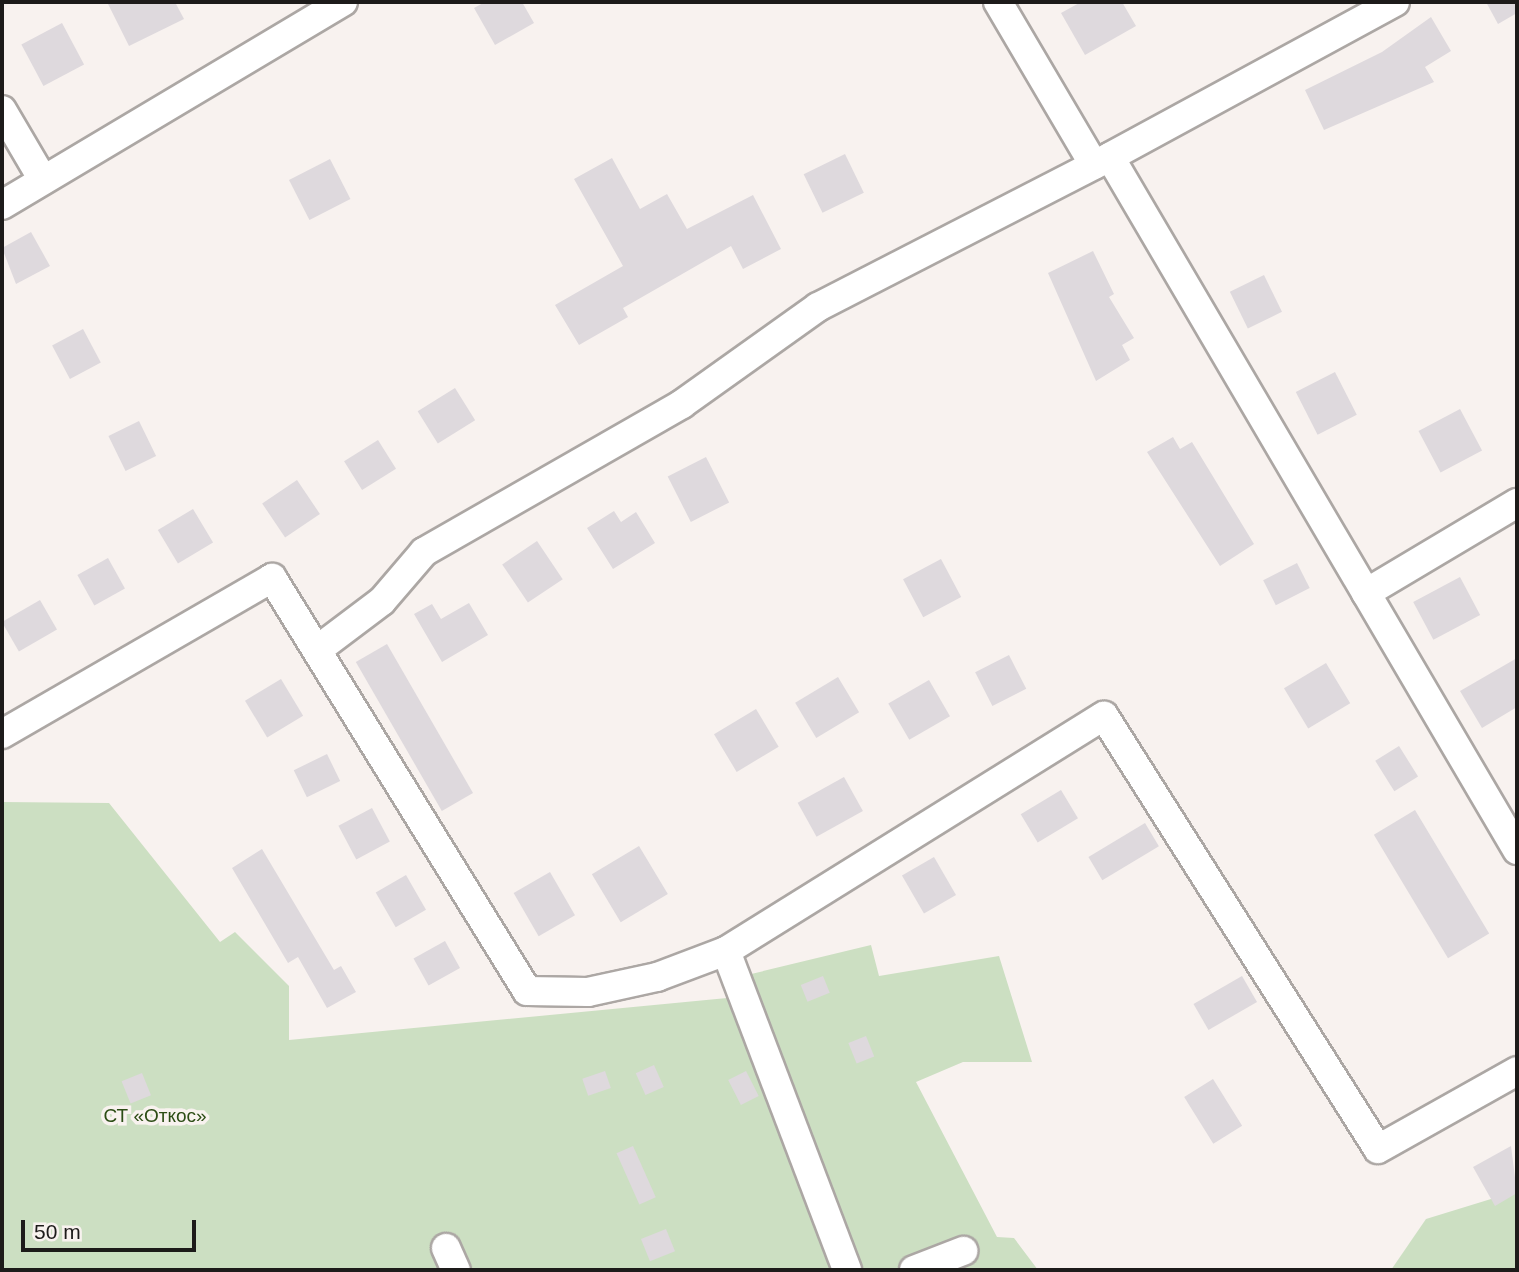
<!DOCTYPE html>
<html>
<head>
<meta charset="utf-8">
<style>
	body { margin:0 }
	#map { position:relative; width:1519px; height:1272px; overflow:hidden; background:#f8f2ef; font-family:Helvetica,sans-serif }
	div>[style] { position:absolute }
	.green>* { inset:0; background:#ccdfc2 }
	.building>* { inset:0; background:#ded9dd; transform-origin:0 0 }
	.roads { filter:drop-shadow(2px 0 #aca7a4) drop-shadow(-2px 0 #aca7a4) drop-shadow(0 2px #aca7a4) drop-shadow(0 -2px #aca7a4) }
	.minor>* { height:28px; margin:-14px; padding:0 14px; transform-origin:14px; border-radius:14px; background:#fff }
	span { translate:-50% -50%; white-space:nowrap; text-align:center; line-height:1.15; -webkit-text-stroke:7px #f8f2ef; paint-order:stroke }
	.park-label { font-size:19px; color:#2c4d15 }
	.frame { position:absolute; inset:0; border:4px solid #1d1b1a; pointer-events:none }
	.scale { position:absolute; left:21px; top:1220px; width:175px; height:32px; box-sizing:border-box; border:4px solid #1d1b1a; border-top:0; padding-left:9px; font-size:21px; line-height:24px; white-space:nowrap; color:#1d1b1a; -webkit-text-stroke:5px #f8f2ef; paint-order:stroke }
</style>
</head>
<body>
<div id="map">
	<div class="green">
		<i style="clip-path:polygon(2px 802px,109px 803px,220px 942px,235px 932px,289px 986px,289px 1040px,748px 996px,747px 975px,871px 945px,879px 976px,999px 956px,1032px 1062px,963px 1062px,916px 1082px,997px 1237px,1014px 1238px,1038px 1270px,2px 1270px)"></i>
		<i style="clip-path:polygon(1517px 1191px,1517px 1270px,1391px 1270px,1426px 1219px)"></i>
	</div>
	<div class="building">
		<i style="clip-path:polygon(107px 2px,175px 2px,184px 19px,129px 46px)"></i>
		<i style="clip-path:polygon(485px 2px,522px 2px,534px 23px,495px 45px,474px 8px)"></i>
		<i style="clip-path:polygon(1081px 2px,1122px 2px,1136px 26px,1085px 55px,1061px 13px)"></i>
		<i style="clip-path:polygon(1486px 2px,1517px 2px,1517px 13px,1498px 24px)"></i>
		<i style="clip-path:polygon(1431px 17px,1451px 51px,1425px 67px,1434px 82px,1324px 130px,1305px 90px,1382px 52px)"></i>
		<i style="left:62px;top:23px;width:47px;height:46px;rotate:62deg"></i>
		<i style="left:845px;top:154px;width:43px;height:46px;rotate:64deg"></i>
		<i style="clip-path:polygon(612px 158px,640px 209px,667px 194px,687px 229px,753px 195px,781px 249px,743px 269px,731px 246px,623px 308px,628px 317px,579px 345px,555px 305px,623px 266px,574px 179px)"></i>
		<i style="left:330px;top:159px;width:45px;height:46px;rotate:63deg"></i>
		<i style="clip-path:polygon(31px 232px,50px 266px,16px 284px,2px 248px)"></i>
		<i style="clip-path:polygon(1093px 251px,1114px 294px,1109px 297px,1134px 338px,1122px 345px,1130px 360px,1096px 381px,1048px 273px)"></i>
		<i style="left:1264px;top:275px;width:41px;height:38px;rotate:64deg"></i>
		<i style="left:83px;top:329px;width:38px;height:35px;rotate:62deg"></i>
		<i style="left:1335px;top:372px;width:48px;height:44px;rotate:63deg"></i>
		<i style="left:455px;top:388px;width:38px;height:44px;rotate:58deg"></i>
		<i style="left:1460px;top:409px;width:47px;height:47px;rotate:62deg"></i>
		<i style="left:139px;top:421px;width:39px;height:34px;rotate:64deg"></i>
		<i style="clip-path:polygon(1173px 437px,1180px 449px,1192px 442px,1254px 544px,1220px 566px,1147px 452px)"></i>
		<i style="left:378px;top:440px;width:34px;height:40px;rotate:58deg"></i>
		<i style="left:706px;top:457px;width:51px;height:43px;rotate:63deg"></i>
		<i style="left:297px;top:480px;width:41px;height:42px;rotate:56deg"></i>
		<i style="left:193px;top:509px;width:39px;height:41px;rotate:59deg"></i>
		<i style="clip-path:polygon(614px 511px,621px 522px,636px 512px,655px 543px,613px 569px,587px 528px)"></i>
		<i style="left:537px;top:541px;width:46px;height:42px;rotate:56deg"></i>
		<i style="left:108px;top:558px;width:35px;height:35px;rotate:61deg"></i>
		<i style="left:941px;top:559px;width:43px;height:43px;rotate:62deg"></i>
		<i style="left:1297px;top:563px;width:28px;height:38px;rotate:63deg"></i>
		<i style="left:1460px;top:577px;width:43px;height:53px;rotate:62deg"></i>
		<i style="left:40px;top:600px;width:34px;height:44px;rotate:60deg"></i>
		<i style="clip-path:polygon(469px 603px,488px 635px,442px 662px,414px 614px,432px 604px,441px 619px)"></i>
		<i style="left:387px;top:644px;width:172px;height:36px;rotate:60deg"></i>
		<i style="left:1009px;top:655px;width:38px;height:38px;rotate:63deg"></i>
		<i style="clip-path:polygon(1517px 658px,1517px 707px,1482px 728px,1460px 691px)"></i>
		<i style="left:1326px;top:663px;width:47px;height:49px;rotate:59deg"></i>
		<i style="left:838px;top:677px;width:41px;height:50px;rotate:59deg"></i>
		<i style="left:281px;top:679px;width:43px;height:42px;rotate:59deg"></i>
		<i style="left:929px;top:680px;width:42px;height:47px;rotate:60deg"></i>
		<i style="left:756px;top:709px;width:44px;height:49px;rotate:59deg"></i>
		<i style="left:1399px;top:746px;width:36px;height:28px;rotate:58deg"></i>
		<i style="left:327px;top:754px;width:30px;height:37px;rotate:64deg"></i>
		<i style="left:844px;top:777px;width:39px;height:53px;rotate:61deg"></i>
		<i style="left:1061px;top:790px;width:33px;height:47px;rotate:59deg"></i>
		<i style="left:372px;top:808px;width:38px;height:38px;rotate:62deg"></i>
		<i style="left:1415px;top:810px;width:144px;height:48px;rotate:59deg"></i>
		<i style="left:1145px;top:823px;width:27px;height:66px;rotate:59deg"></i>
		<i style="left:639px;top:846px;width:56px;height:55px;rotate:59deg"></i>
		<i style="clip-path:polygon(262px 849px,334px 970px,341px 966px,356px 992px,327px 1008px,298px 957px,288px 963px,232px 868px)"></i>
		<i style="left:934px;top:857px;width:44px;height:37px;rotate:60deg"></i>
		<i style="left:550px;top:872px;width:50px;height:42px;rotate:60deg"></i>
		<i style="left:406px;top:875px;width:40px;height:35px;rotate:60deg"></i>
		<i style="left:445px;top:941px;width:31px;height:36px;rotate:61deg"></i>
		<i style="left:823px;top:976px;width:18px;height:24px;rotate:68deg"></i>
		<i style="left:1242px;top:976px;width:30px;height:56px;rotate:60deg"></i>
		<i style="left:866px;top:1036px;width:22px;height:19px;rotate:68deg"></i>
		<i style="left:654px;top:1065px;width:24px;height:20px;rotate:66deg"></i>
		<i style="left:605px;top:1071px;width:18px;height:24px;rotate:71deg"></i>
		<i style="left:746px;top:1071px;width:28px;height:20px;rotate:63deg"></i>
		<i style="left:142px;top:1073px;width:24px;height:22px;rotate:68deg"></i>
		<i style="left:1213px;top:1079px;width:55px;height:34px;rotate:58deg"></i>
		<i style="left:633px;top:1146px;width:56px;height:18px;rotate:66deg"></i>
		<i style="clip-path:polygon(1511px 1146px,1517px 1193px,1495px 1206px,1473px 1167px)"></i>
		<i style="left:666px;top:1229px;width:24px;height:27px;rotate:68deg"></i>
	</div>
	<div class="roads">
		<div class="minor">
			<i style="left:998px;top:2px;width:189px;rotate:59.5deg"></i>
			<i style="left:1395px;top:2px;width:324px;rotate:151.5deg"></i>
			<i style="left:1110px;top:157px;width:804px;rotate:59.57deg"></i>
			<i style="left:2px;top:110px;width:81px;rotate:59.6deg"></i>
			<i style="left:2px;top:205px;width:397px;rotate:-30.8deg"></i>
			<i style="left:1366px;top:593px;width:176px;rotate:-30.8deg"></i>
			<i style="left:317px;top:650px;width:81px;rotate:-37deg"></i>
			<i style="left:382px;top:601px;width:65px;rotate:-49.4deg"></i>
			<i style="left:424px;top:552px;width:297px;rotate:-29.8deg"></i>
			<i style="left:682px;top:404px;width:167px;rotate:-35.5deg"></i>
			<i style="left:818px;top:307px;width:328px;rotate:-27.2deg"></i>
			<i style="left:2px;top:734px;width:312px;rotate:-30deg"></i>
			<i style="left:272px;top:578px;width:485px;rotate:58.3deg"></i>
			<i style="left:527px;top:991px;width:61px;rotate:0.9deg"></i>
			<i style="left:588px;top:992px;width:71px;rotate:-12.3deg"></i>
			<i style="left:657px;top:977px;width:74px;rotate:-20.6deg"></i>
			<i style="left:726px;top:951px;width:341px;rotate:69.2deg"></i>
			<i style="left:726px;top:951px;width:445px;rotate:-31.9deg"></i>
			<i style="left:1104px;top:716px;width:512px;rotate:57.67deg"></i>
			<i style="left:1378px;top:1149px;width:159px;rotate:-29.3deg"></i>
			<i style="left:446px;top:1248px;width:24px;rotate:66deg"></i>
			<i style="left:914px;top:1270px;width:53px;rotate:-21.2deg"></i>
		</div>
	</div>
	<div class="park-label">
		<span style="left:155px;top:1116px">СТ «Откос»</span>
	</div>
	<div class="frame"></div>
	<div class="scale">50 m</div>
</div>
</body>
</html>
